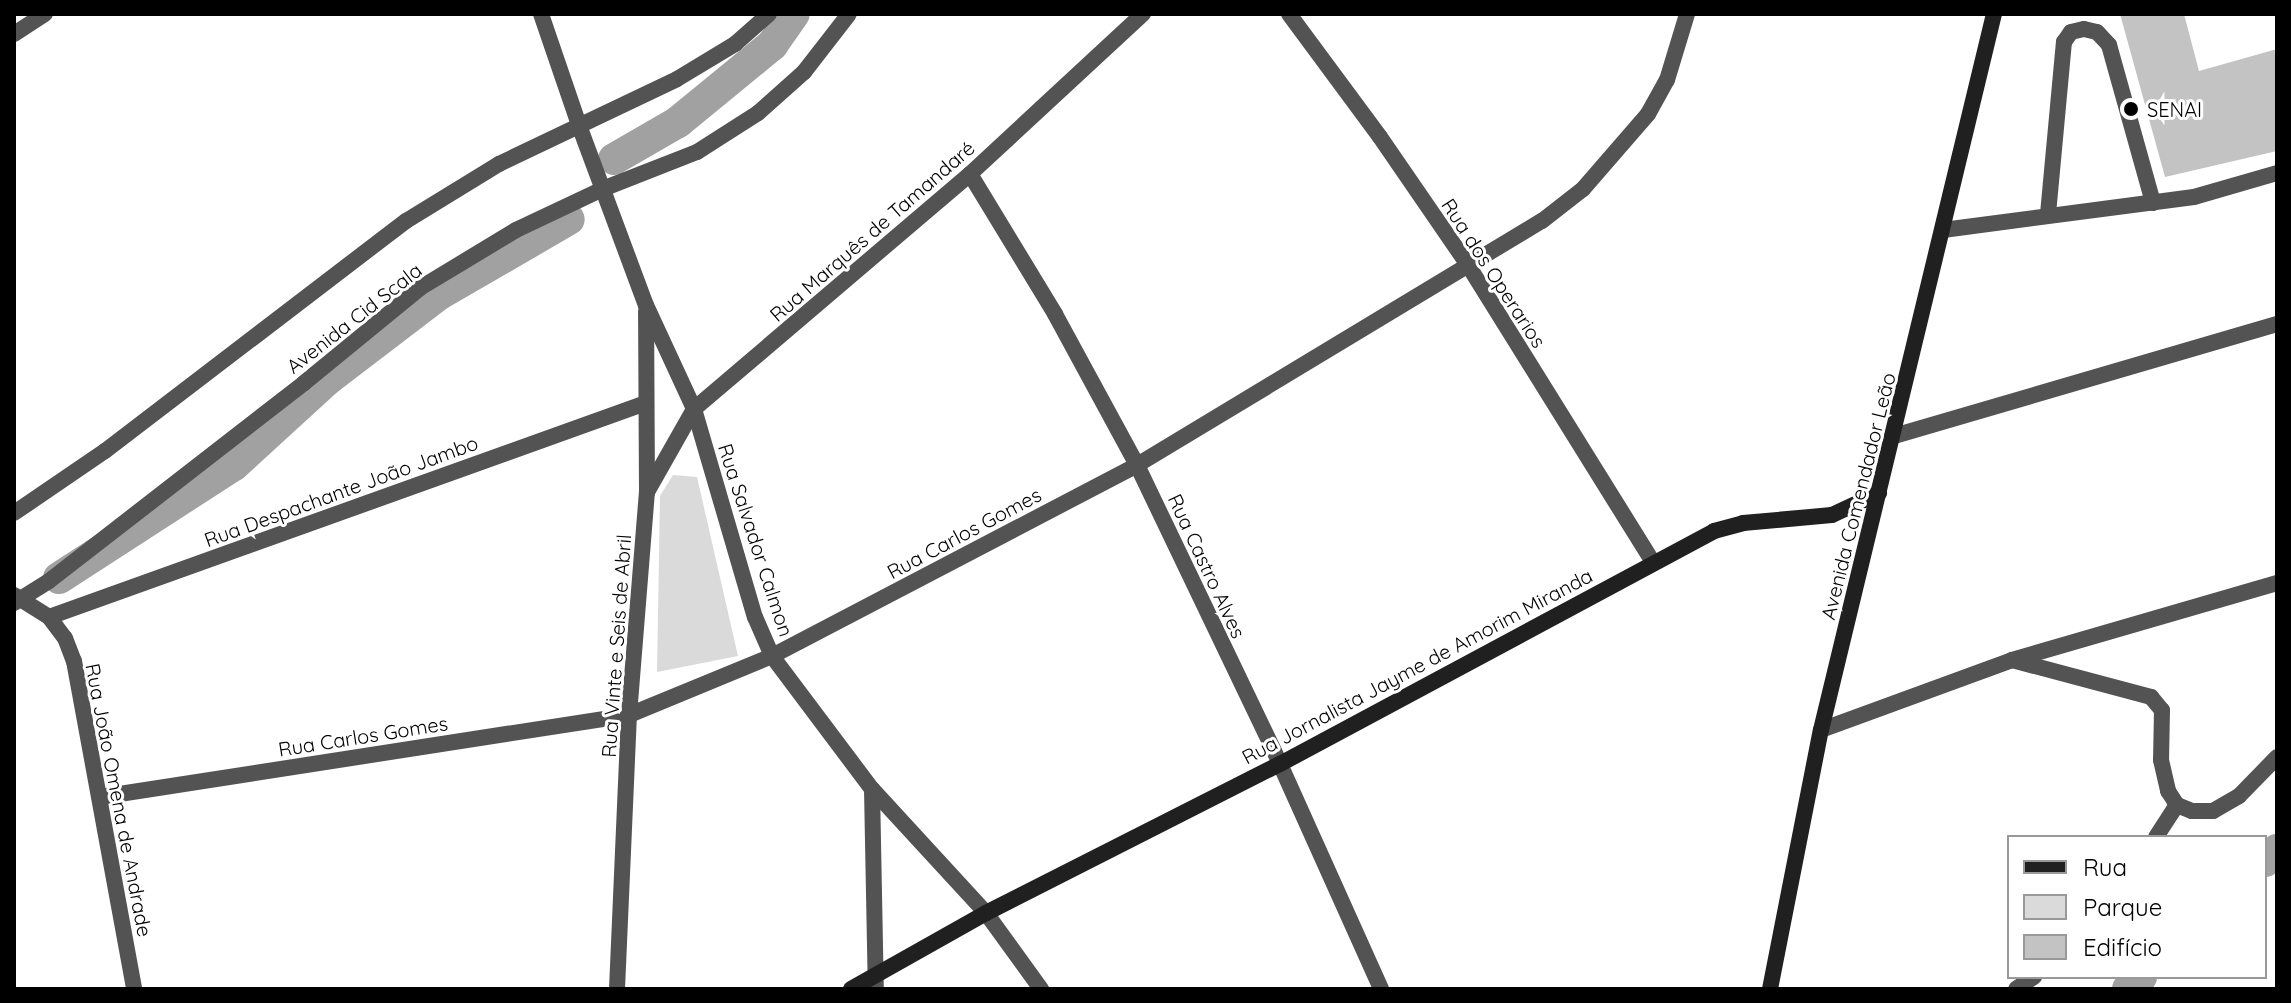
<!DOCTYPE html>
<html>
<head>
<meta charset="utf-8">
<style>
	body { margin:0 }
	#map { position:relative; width:2291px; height:1003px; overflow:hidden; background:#fff; font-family:Quicksand,sans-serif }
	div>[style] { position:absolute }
	.green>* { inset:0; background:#dadada }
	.canal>* { height:32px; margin:-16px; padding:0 16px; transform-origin:16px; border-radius:16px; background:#a1a1a1 }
	.building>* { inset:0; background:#c3c3c3 }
	.service>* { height:16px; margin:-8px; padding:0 8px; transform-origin:8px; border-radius:8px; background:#535353 }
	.minor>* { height:16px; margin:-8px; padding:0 8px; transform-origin:8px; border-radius:8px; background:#535353 }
	.tertiary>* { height:16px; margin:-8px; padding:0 8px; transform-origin:8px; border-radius:8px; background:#535353 }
	.secondary>* { height:16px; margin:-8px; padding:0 8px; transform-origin:8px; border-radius:8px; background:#202020 }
	.dots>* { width:22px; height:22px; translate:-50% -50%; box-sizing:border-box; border:4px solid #fff; border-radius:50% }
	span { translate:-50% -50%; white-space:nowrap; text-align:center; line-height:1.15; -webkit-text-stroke:6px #fff; paint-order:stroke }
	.poi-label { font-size:20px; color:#000 }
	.left { translate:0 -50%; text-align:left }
	.street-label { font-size:20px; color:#000 }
	.frame { position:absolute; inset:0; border:16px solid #000; pointer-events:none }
	.legend { position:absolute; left:2007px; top:835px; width:260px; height:144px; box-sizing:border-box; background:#fff; border:2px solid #999; margin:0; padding:10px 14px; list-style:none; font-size:24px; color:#000 }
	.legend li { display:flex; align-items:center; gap:16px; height:40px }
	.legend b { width:40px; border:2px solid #999 }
</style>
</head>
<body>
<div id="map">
	<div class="green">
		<i style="clip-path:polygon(673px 475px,697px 477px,738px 656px,657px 672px,660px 496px)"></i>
	</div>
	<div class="canal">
		<i style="left:614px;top:159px;width:74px;rotate:-30deg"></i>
		<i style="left:678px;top:122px;width:122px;rotate:-39.3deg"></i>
		<i style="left:772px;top:45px;width:38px;rotate:-55deg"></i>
		<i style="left:59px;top:578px;width:208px;rotate:-32.9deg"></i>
		<i style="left:234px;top:465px;width:127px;rotate:-42.5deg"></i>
		<i style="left:328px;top:379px;width:138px;rotate:-37.4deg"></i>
		<i style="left:438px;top:295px;width:151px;rotate:-30.1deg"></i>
		<i style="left:2265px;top:861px;width:16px;rotate:-43deg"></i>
		<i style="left:2128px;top:989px;width:18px;rotate:-43deg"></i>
	</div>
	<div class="building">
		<i style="clip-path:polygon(2120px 14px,2184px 14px,2199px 71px,2277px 49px,2277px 151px,2165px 177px)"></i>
	</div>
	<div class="service">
		<i style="left:2048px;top:214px;width:173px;rotate:-84.7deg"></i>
		<i style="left:2064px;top:42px;width:12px;rotate:-55deg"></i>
		<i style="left:2071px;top:32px;width:13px;rotate:-13deg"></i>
		<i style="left:2084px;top:29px;width:13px;rotate:13deg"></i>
		<i style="left:2097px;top:32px;width:18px;rotate:47deg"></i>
		<i style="left:2109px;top:45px;width:164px;rotate:74.4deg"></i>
		<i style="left:1943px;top:230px;width:253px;rotate:-7.5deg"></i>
		<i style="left:2194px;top:197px;width:86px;rotate:-16.1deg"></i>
		<i style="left:2012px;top:660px;width:144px;rotate:14.9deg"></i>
		<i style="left:2151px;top:697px;width:17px;rotate:50deg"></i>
		<i style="left:2162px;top:710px;width:50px;rotate:91.1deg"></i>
		<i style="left:2161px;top:760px;width:32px;rotate:77deg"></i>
		<i style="left:2168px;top:791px;width:17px;rotate:57deg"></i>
		<i style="left:2177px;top:805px;width:16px;rotate:22deg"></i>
		<i style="left:2192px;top:811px;width:21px"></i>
		<i style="left:2213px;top:811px;width:30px;rotate:-30deg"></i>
		<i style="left:2239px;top:796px;width:54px;rotate:-45.7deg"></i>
		<i style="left:2156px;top:837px;width:38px;rotate:-57deg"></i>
		<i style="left:2016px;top:989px;width:22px;rotate:-34deg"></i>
	</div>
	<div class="minor">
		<i style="left:541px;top:14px;width:120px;rotate:71.1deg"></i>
		<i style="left:1289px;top:14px;width:153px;rotate:53.5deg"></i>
		<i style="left:1380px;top:137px;width:155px;rotate:55.5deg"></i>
		<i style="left:1468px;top:265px;width:350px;rotate:58.1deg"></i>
		<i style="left:14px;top:34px;width:37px;rotate:-33deg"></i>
		<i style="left:970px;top:174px;width:164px;rotate:58.7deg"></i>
		<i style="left:1055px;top:314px;width:172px;rotate:61.5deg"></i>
		<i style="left:1137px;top:465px;width:331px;rotate:64.4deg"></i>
		<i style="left:1280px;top:764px;width:247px;rotate:65.8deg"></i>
		<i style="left:1894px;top:436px;width:399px;rotate:-16.3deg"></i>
		<i style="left:14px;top:603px;width:41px;rotate:-32.2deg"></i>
		<i style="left:49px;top:581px;width:323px;rotate:-37.8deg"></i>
		<i style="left:304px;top:383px;width:150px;rotate:-39.3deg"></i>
		<i style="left:420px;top:288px;width:112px;rotate:-31.1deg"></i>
		<i style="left:516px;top:230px;width:98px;rotate:-25.3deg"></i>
		<i style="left:605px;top:188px;width:99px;rotate:-21.4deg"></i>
		<i style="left:697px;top:152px;width:72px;rotate:-32.6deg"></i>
		<i style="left:758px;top:113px;width:62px;rotate:-41.7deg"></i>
		<i style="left:804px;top:72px;width:73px;rotate:-52.2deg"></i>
		<i style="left:49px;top:617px;width:634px;rotate:-19.72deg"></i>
		<i style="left:1821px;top:730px;width:203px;rotate:-20.1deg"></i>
		<i style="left:2012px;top:660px;width:276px;rotate:-16.2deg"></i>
		<i style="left:872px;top:789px;width:200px;rotate:88.9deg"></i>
	</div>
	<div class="tertiary">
		<i style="left:580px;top:128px;width:189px;rotate:69.6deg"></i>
		<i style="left:646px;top:305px;width:115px;rotate:65.2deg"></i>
		<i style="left:694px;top:409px;width:217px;rotate:73.7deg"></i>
		<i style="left:755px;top:617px;width:43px;rotate:66.4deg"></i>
		<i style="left:772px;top:656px;width:166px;rotate:53.1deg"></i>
		<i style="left:872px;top:789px;width:168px;rotate:47.4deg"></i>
		<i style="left:986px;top:913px;width:94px;rotate:54.1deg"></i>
		<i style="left:647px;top:492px;width:95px;rotate:-60.5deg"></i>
		<i style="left:694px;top:409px;width:362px;rotate:-40.4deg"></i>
		<i style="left:970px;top:174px;width:236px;rotate:-42.8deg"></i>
		<i style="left:14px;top:513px;width:110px;rotate:-34.3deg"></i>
		<i style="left:105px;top:451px;width:379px;rotate:-37.4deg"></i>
		<i style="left:406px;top:221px;width:109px;rotate:-31.5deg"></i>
		<i style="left:499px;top:164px;width:197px;rotate:-25.5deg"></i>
		<i style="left:677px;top:79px;width:68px;rotate:-31.1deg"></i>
		<i style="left:735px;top:44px;width:45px;rotate:-41.4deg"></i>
		<i style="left:14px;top:595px;width:41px;rotate:32.2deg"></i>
		<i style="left:49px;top:617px;width:26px;rotate:53deg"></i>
		<i style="left:65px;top:638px;width:25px;rotate:69deg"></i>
		<i style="left:74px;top:661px;width:333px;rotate:79.6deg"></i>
		<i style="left:100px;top:797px;width:535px;rotate:-8.81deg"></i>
		<i style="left:629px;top:715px;width:155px;rotate:-22.4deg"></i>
		<i style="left:772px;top:656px;width:412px;rotate:-27.6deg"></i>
		<i style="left:1137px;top:465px;width:473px;rotate:-31.1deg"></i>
		<i style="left:1542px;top:221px;width:52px;rotate:-38deg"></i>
		<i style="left:1583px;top:189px;width:99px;rotate:-49.1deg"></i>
		<i style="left:1648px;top:114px;width:39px;rotate:-61deg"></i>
		<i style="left:1667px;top:80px;width:69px;rotate:-73.1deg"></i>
		<i style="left:617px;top:989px;width:274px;rotate:-87.5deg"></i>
		<i style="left:629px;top:715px;width:224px;rotate:-85.4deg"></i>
		<i style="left:647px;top:492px;width:181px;rotate:-90.3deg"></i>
	</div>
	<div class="secondary">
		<i style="left:851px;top:989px;width:155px;rotate:-29.4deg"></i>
		<i style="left:986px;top:913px;width:330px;rotate:-26.9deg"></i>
		<i style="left:1280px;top:764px;width:493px;rotate:-28.2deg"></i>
		<i style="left:1714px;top:531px;width:30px;rotate:-15deg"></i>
		<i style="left:1743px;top:523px;width:89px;rotate:-5.1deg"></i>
		<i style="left:1832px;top:515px;width:52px;rotate:-25.1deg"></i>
		<i style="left:1770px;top:989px;width:264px;rotate:-78.9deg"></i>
		<i style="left:1821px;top:730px;width:737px;rotate:-76.42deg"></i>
	</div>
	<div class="dots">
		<i style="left:2131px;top:109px;background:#000"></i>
	</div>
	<div class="poi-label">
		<span class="left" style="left:2147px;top:109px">SENAI</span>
	</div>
	<div class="street-label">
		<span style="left:872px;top:231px;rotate:-41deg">Rua Marquês de Tamandaré</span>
		<span style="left:1494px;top:273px;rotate:57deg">Rua dos Operarios</span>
		<span style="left:354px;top:318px;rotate:-38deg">Avenida Cid Scala</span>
		<span style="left:341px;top:491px;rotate:-20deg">Rua Despachante João Jambo</span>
		<span style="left:1858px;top:496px;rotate:-76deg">Avenida Comendador Leão</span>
		<span style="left:964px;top:533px;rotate:-28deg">Rua Carlos Gomes</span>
		<span style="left:756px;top:540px;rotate:72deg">Rua Salvador Calmon</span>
		<span style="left:1207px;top:566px;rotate:65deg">Rua Castro Alves</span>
		<span style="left:616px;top:646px;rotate:-86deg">Rua Vinte e Seis de Abril</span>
		<span style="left:1417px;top:666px;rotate:-28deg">Rua Jornalista Jayme de Amorim Miranda</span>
		<span style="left:363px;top:736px;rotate:-9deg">Rua Carlos Gomes</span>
		<span style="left:119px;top:800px;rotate:79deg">Rua João Omena de Andrade</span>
	</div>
	<div class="frame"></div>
	<ul class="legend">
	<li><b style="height:10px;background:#202020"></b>Rua</li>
	<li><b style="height:22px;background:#dadada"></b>Parque</li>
	<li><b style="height:22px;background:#c3c3c3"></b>Edifício</li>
	</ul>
</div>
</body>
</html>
